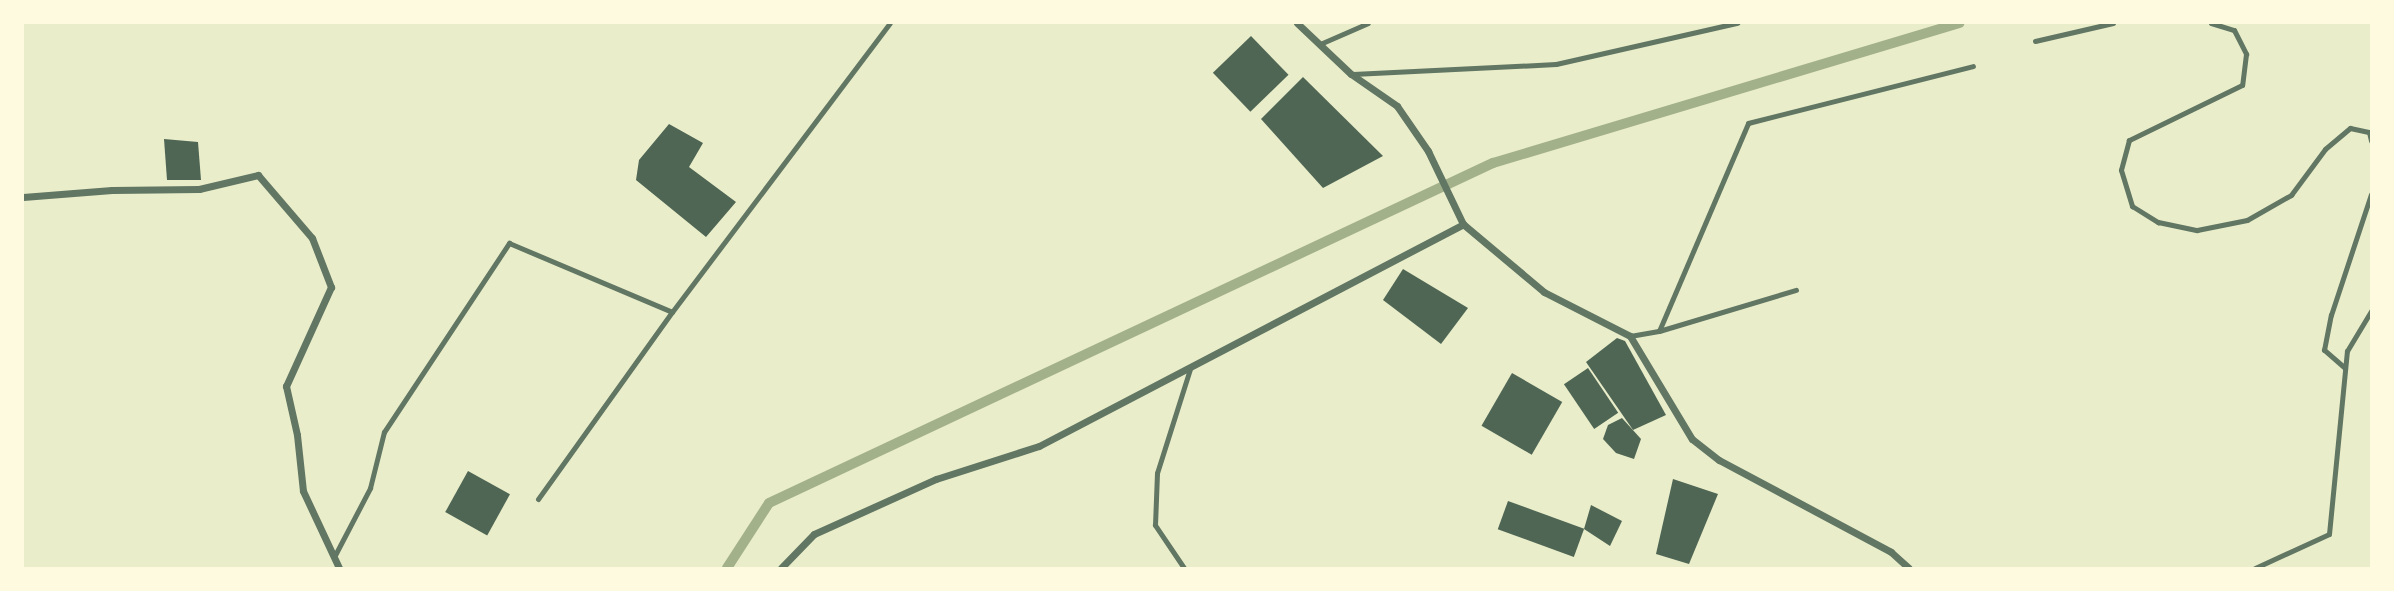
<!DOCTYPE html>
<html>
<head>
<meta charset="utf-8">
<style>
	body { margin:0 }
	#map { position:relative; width:2394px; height:591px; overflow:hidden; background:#e9edc9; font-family:Manrope,sans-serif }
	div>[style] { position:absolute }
	.stream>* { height:10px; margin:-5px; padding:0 5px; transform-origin:5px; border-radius:5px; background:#a3b18a }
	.building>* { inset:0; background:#4f6655; transform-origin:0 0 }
	.service>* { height:5px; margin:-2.5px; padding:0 2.5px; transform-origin:2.5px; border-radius:2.5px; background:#617663 }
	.minor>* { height:7px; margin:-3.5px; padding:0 3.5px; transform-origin:3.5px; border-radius:3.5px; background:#617663 }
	span { translate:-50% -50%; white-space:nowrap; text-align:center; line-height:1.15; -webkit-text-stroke:7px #fefae0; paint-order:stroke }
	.frame { position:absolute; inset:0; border:24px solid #fefae0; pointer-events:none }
</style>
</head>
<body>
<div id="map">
	<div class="stream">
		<i style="left:727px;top:568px;width:77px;rotate:-57.1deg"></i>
		<i style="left:769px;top:503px;width:800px;rotate:-25.16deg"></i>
		<i style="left:1493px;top:163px;width:487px;rotate:-16.7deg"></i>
	</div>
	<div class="building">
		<i style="left:1251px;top:36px;width:54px;height:53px;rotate:46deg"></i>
		<i style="clip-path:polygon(1303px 77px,1383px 156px,1323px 188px,1261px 119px)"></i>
		<i style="clip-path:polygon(669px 124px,703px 143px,689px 167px,736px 202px,706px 237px,636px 180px,639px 160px)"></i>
		<i style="clip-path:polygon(164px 139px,198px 142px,201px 180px,167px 180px)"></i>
		<i style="clip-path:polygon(1403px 269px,1468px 308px,1441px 344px,1383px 300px)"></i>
		<i style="clip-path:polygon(1617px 338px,1625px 341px,1666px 415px,1633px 430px,1586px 362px)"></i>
		<i style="left:1588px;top:368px;width:54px;height:29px;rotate:56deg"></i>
		<i style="left:1512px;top:373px;width:58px;height:61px;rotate:30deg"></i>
		<i style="clip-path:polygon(1622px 418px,1641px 439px,1634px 459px,1616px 453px,1603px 439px,1608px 425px)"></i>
		<i style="left:468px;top:471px;width:48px;height:47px;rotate:29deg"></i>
		<i style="clip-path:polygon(1673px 479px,1718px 494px,1689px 564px,1656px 554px)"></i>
		<i style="left:1508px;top:501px;width:81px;height:30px;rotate:20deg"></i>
		<i style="clip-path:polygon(1591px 505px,1622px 521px,1610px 546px,1584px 529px)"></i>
	</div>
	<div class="service">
		<i style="left:2211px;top:23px;width:24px;rotate:17deg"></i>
		<i style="left:2234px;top:30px;width:27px;rotate:63deg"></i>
		<i style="left:2246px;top:54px;width:31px;rotate:97deg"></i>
		<i style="left:2242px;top:85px;width:126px;rotate:154deg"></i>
		<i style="left:2129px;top:140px;width:31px;rotate:105deg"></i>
		<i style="left:2121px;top:170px;width:38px;rotate:73deg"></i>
		<i style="left:2132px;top:206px;width:31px;rotate:32deg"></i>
		<i style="left:2158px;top:222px;width:40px;rotate:12deg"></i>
		<i style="left:2197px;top:230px;width:51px;rotate:-11.3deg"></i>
		<i style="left:2247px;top:220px;width:51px;rotate:-29.6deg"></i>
		<i style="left:2291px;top:195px;width:57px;rotate:-53.5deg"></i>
		<i style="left:2325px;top:149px;width:33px;rotate:-40deg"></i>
		<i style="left:2350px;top:128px;width:19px;rotate:12deg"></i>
		<i style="left:2369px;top:132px;width:9px;rotate:77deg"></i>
		<i style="left:2035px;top:41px;width:80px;rotate:-13deg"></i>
		<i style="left:1320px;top:44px;width:52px;rotate:-23.6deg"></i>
		<i style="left:1353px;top:74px;width:203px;rotate:-2.8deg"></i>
		<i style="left:1556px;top:64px;width:186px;rotate:-12.8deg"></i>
		<i style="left:1659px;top:331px;width:226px;rotate:-66.8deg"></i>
		<i style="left:1748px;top:123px;width:232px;rotate:-14.2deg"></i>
		<i style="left:1630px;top:336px;width:29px;rotate:-10deg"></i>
		<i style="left:1659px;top:331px;width:143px;rotate:-16.7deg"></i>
		<i style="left:2345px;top:368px;width:28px;rotate:-139deg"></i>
		<i style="left:2324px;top:350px;width:36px;rotate:-79deg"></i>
		<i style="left:2331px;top:315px;width:127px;rotate:-71.7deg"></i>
		<i style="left:538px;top:499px;width:230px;rotate:-54.4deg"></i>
		<i style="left:672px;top:312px;width:362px;rotate:-53deg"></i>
		<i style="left:334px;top:557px;width:78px;rotate:-62.4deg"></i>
		<i style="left:370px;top:488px;width:58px;rotate:-76deg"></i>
		<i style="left:384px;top:432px;width:227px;rotate:-56.5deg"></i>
		<i style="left:509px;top:243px;width:177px;rotate:22.9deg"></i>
		<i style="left:1184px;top:568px;width:52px;rotate:-124deg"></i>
		<i style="left:1155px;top:525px;width:52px;rotate:-87.8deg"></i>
		<i style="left:1157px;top:473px;width:109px;rotate:-72.4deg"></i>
		<i style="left:2255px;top:568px;width:81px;rotate:-24.7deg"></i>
		<i style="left:2329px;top:534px;width:184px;rotate:-84.4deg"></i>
		<i style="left:2347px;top:351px;width:47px;rotate:-59deg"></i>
	</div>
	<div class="minor">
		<i style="left:1297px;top:23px;width:74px;rotate:43.4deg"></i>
		<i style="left:1351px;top:74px;width:56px;rotate:34.8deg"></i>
		<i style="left:1397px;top:106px;width:55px;rotate:55.4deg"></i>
		<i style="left:1428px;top:151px;width:81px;rotate:64.4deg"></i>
		<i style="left:1463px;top:224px;width:106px;rotate:40deg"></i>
		<i style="left:1544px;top:292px;width:97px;rotate:27.1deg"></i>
		<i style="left:1630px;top:336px;width:120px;rotate:59deg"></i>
		<i style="left:1692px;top:439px;width:34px;rotate:38deg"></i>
		<i style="left:1719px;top:460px;width:195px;rotate:28.1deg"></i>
		<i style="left:1891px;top:552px;width:24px;rotate:42deg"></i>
		<i style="left:23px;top:197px;width:89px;rotate:-4.5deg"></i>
		<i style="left:112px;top:190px;width:87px;rotate:-0.7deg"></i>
		<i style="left:199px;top:189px;width:61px;rotate:-13.3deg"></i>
		<i style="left:258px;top:175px;width:83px;rotate:49.4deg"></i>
		<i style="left:312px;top:238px;width:53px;rotate:68.8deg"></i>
		<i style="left:331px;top:287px;width:109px;rotate:114.4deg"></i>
		<i style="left:286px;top:386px;width:50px;rotate:77.3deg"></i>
		<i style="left:297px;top:435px;width:56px;rotate:83.9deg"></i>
		<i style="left:303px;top:491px;width:85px;rotate:64.9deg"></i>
		<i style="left:781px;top:568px;width:47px;rotate:-45.9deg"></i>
		<i style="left:814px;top:534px;width:134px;rotate:-24.3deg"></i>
		<i style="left:936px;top:479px;width:108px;rotate:-17.8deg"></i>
		<i style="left:1039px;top:446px;width:479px;rotate:-27.6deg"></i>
	</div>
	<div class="frame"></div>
</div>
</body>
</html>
